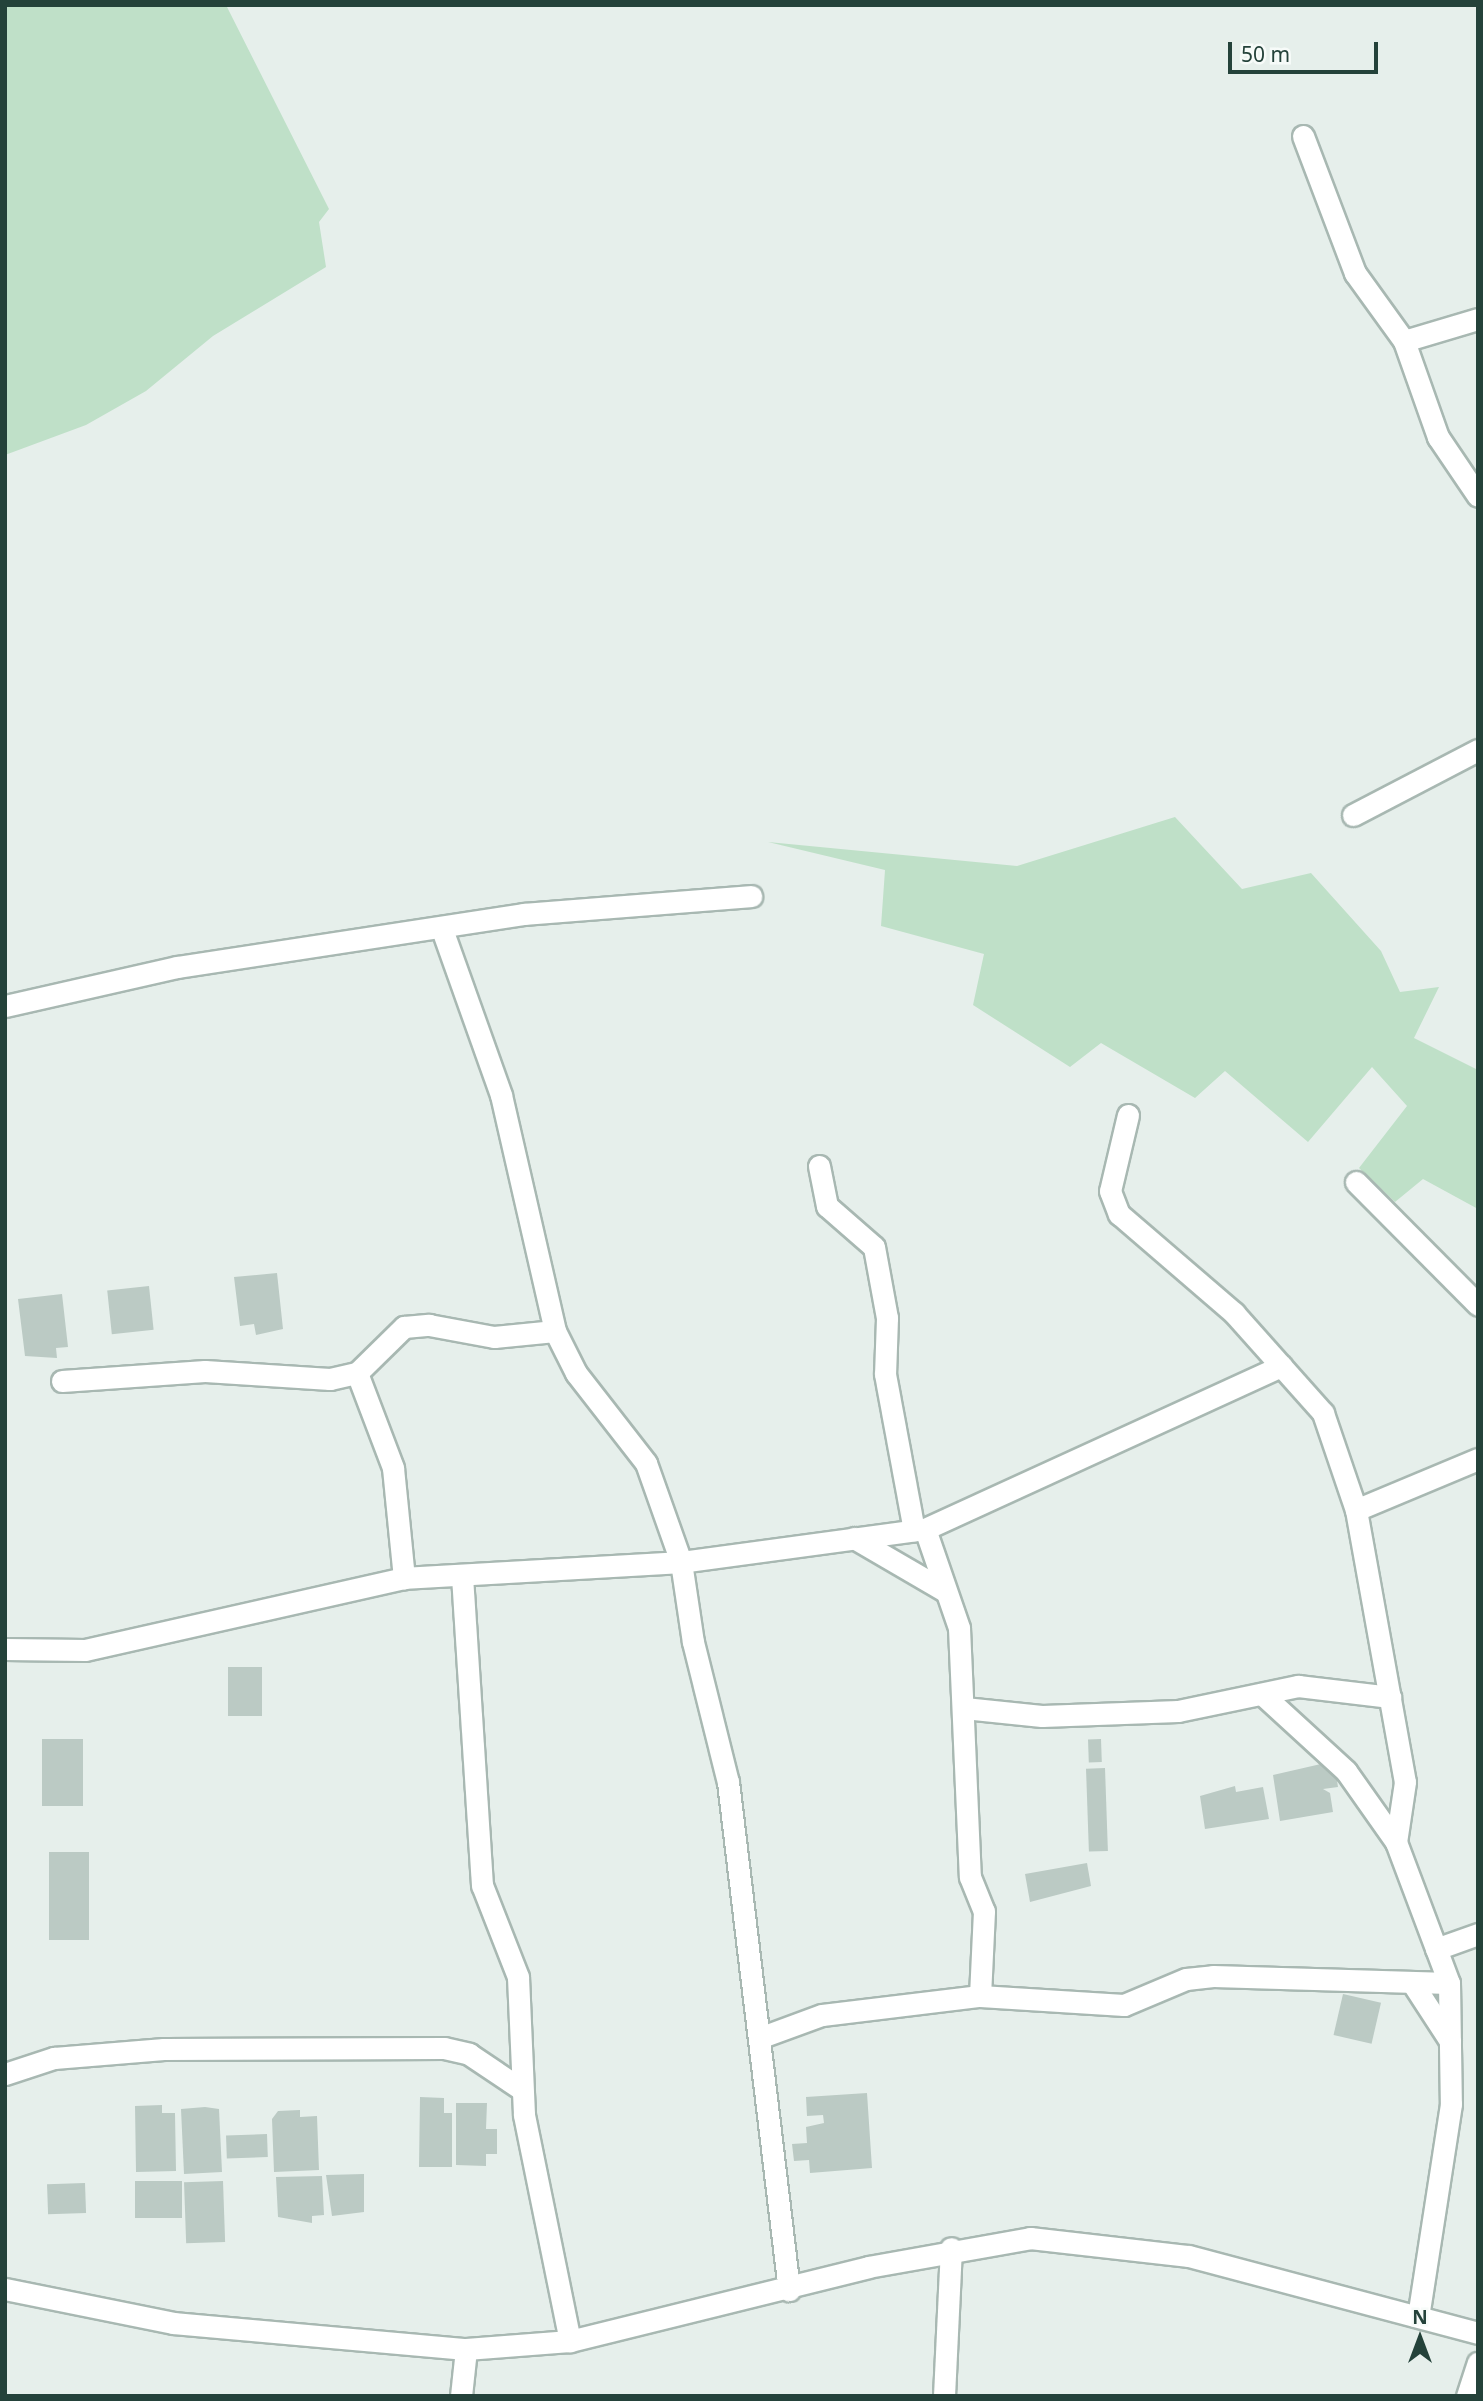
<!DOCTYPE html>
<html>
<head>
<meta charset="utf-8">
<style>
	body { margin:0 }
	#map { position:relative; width:1483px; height:2401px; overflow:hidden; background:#e6efeb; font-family:"Noto Sans",sans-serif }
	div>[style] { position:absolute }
	.green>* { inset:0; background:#bfe0c8 }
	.building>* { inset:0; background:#bbcac4; transform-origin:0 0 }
	.roads { filter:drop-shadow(2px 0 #a8b8b2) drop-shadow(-2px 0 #a8b8b2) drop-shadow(0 2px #a8b8b2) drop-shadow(0 -2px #a8b8b2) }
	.street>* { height:21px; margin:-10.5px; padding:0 10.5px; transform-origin:10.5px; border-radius:10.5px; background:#fff }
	span { translate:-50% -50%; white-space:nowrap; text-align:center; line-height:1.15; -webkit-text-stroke:5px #f7fbf9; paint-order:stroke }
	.frame { position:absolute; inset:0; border:7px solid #24423a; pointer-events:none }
	.north { position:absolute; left:1385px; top:2303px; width:70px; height:70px; -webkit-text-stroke:5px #f7fbf9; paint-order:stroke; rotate:0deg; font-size:19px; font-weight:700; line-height:28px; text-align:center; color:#24423a }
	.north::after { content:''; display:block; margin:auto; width:24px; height:32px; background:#24423a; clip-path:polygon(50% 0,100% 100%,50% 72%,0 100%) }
	.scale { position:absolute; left:1228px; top:42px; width:150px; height:32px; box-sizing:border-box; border:4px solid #24423a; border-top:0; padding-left:9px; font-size:21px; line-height:24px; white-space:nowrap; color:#24423a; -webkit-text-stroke:5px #f7fbf9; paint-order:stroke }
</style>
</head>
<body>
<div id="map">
	<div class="green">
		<i style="clip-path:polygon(5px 5px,226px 5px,329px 209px,319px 222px,326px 267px,213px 336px,146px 391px,86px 425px,5px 455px)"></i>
		<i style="clip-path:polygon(1175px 817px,1242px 889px,1311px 873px,1381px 951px,1400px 992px,1439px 987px,1414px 1038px,1478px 1070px,1478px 1209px,1423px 1179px,1395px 1202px,1359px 1168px,1407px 1106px,1372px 1067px,1308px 1142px,1225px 1071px,1195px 1098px,1101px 1043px,1070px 1067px,973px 1005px,984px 954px,881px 926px,885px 870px,768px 842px,1017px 866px)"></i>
	</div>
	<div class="building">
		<i style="clip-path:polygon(277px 1273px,283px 1329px,256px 1335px,254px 1324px,240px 1326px,234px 1277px)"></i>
		<i style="left:149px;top:1286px;width:44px;height:42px;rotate:84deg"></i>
		<i style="clip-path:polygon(62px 1294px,68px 1347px,56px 1348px,57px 1358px,25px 1356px,18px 1299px)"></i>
		<i style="left:228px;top:1667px;width:34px;height:49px"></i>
		<i style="left:42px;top:1739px;width:41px;height:67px"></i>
		<i style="left:1101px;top:1739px;width:23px;height:13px;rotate:88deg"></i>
		<i style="clip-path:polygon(1334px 1761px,1338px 1787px,1323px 1789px,1330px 1793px,1333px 1812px,1280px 1821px,1273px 1775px)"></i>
		<i style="left:1105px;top:1768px;width:83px;height:19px;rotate:88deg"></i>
		<i style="clip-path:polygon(1235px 1786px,1236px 1792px,1263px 1787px,1269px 1819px,1205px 1829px,1200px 1796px)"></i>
		<i style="left:49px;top:1852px;width:40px;height:88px"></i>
		<i style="clip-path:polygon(1087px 1863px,1091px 1886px,1030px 1902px,1025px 1874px)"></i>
		<i style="left:1343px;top:1994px;width:39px;height:42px;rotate:13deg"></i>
		<i style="clip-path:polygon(867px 2093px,872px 2168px,810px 2173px,809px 2160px,794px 2161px,792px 2144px,807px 2143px,806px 2127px,824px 2123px,823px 2115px,807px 2116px,806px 2097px)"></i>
		<i style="clip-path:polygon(420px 2097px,444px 2098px,444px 2113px,452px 2113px,452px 2167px,419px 2167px)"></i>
		<i style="clip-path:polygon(456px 2103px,487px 2103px,486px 2129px,497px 2129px,497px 2154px,486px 2154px,486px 2166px,456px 2165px)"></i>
		<i style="clip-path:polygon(162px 2105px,162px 2113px,175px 2113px,176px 2171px,136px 2172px,135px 2106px)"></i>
		<i style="clip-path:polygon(205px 2107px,219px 2109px,222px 2172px,184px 2174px,181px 2109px)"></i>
		<i style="clip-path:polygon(300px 2110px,300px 2117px,317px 2116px,319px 2170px,274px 2172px,272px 2119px,278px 2111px)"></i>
		<i style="left:267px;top:2134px;width:23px;height:41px;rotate:88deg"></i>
		<i style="clip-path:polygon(364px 2174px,364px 2212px,332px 2216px,326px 2175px)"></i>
		<i style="clip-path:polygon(322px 2176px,324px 2215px,312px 2216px,312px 2223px,278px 2217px,276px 2177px)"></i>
		<i style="left:135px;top:2181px;width:47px;height:37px"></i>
		<i style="left:223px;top:2181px;width:61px;height:39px;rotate:88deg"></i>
		<i style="left:85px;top:2183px;width:30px;height:38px;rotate:88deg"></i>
	</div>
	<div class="roads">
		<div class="street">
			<i style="left:1303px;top:136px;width:147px;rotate:69.2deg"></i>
			<i style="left:1355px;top:273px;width:84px;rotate:54.2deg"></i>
			<i style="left:1404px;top:341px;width:102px;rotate:70.5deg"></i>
			<i style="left:1438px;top:437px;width:71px;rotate:55.9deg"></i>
			<i style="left:1404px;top:341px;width:77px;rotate:-16.6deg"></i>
			<i style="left:1353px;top:815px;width:141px;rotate:-27.5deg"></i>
			<i style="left:443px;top:932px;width:173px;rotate:70.4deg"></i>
			<i style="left:501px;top:1095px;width:242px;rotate:77.1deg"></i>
			<i style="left:555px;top:1331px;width:47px;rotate:63.4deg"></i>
			<i style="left:576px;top:1373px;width:114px;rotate:52.1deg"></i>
			<i style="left:646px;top:1463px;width:105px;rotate:70.5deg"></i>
			<i style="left:681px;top:1562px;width:81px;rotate:81.5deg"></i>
			<i style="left:693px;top:1642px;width:144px;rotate:76deg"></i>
			<i style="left:728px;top:1782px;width:512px;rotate:83.15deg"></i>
			<i style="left:5px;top:1006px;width:176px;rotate:-12.8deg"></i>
			<i style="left:177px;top:967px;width:351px;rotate:-8.7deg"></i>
			<i style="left:524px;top:914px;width:228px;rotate:-4.5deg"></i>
			<i style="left:1128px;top:1115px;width:78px;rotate:103.3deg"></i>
			<i style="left:1110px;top:1191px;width:25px;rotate:69deg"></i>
			<i style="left:1119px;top:1214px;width:152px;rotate:40.7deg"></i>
			<i style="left:1234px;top:1313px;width:134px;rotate:48.3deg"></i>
			<i style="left:1323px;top:1413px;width:102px;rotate:71.2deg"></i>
			<i style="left:1356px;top:1510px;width:276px;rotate:79.8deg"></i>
			<i style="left:1405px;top:1782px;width:61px;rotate:98.5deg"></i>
			<i style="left:1396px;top:1842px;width:151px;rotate:69.4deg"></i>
			<i style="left:1449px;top:1983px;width:121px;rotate:89.1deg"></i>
			<i style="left:1451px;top:2104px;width:215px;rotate:98.8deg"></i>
			<i style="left:819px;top:1166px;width:41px;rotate:78.7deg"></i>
			<i style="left:827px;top:1206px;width:62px;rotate:41.1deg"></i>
			<i style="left:874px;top:1247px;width:72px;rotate:79.6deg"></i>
			<i style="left:887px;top:1318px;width:56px;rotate:92deg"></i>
			<i style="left:885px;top:1374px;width:159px;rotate:79.5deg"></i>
			<i style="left:1356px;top:1182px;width:173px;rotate:45.2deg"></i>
			<i style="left:357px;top:1373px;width:66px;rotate:-44.4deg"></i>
			<i style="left:404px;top:1327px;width:25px;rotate:-5deg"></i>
			<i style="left:429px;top:1325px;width:66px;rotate:10.5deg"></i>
			<i style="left:494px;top:1337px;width:61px;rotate:-5.6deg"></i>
			<i style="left:62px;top:1381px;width:143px;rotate:-4deg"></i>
			<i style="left:205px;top:1371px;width:125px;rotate:3.7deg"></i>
			<i style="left:330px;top:1379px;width:28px;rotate:-13deg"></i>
			<i style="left:357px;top:1373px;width:102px;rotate:69.2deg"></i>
			<i style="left:393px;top:1468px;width:111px;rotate:84.3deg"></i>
			<i style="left:1356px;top:1510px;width:132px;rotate:-22.7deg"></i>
			<i style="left:925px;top:1529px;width:105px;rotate:71deg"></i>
			<i style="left:959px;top:1628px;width:249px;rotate:87.5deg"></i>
			<i style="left:970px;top:1877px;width:37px;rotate:68deg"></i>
			<i style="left:984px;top:1911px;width:85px;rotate:92.7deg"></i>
			<i style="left:980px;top:1996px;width:144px;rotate:3.6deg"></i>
			<i style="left:1124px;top:2005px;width:67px;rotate:-22.8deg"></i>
			<i style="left:1186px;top:1979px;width:27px;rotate:-6deg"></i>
			<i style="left:1213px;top:1976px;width:236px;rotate:1.7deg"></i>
			<i style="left:854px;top:1538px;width:105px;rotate:30.2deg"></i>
			<i style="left:462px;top:1576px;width:310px;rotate:86.3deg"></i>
			<i style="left:482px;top:1885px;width:99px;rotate:68.6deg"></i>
			<i style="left:518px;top:1977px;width:138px;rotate:87.5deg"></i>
			<i style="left:524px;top:2115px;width:231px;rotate:78.5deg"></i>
			<i style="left:5px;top:1649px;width:80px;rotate:0.7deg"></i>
			<i style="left:85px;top:1650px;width:327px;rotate:-12.7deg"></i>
			<i style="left:404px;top:1578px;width:277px;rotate:-3.3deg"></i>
			<i style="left:681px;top:1562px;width:246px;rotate:-7.7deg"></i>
			<i style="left:925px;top:1529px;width:392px;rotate:-24.6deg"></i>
			<i style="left:1262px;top:1694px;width:114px;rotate:42.5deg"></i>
			<i style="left:1346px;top:1771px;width:87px;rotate:54.8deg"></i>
			<i style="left:964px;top:1708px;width:78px;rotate:5.9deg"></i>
			<i style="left:1042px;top:1716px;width:136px;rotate:-2.1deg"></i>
			<i style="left:1178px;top:1711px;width:123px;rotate:-11.8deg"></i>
			<i style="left:1298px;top:1686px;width:93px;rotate:6.8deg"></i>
			<i style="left:1436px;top:1949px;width:45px;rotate:-19.7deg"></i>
			<i style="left:1413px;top:1984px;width:68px;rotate:57deg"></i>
			<i style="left:759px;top:2038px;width:67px;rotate:-20.1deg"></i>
			<i style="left:822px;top:2015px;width:159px;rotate:-6.9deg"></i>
			<i style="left:5px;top:2074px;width:52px;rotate:-18.1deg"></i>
			<i style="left:54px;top:2058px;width:110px;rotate:-4.7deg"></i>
			<i style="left:164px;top:2049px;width:280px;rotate:-0.2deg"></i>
			<i style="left:444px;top:2048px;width:26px;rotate:13deg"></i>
			<i style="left:469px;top:2054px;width:63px;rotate:33.9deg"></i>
			<i style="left:5px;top:2289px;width:171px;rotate:11.4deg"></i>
			<i style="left:173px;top:2323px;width:294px;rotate:5.1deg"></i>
			<i style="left:466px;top:2349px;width:104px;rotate:-4.4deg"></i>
			<i style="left:570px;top:2341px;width:307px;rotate:-13.9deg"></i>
			<i style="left:868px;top:2267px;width:165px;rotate:-10.1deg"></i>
			<i style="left:1030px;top:2238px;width:160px;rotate:6.5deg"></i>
			<i style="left:1189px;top:2256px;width:299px;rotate:14.9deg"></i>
			<i style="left:461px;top:2396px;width:47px;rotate:-83.9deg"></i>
			<i style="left:944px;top:2396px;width:148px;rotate:-87.3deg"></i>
			<i style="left:1467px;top:2396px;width:35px;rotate:-72deg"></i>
		</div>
	</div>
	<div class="frame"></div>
	<div class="north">N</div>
	<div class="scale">50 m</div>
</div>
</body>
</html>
